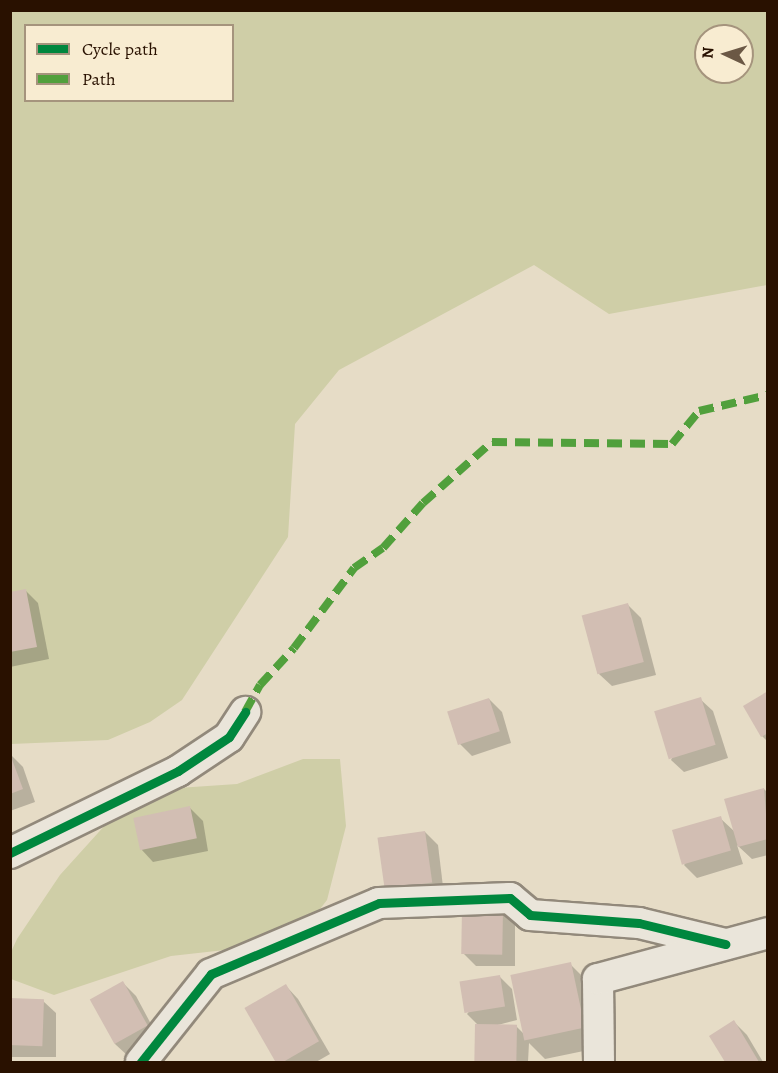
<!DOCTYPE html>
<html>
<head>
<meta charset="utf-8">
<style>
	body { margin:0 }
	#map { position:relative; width:778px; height:1073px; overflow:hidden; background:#e6dcc6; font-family:Alegreya,serif }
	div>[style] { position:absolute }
	.green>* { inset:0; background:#cfcea7 }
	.shadow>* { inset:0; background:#0003 }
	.building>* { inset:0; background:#d2beb3; transform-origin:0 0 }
	.roads { filter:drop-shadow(2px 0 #92897b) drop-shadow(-2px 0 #92897b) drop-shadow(0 2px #92897b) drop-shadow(0 -2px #92897b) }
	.street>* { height:30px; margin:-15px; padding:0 15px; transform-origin:15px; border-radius:15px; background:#eae5da }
	.quiet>* { height:8px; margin-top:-4px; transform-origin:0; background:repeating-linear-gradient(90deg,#51a03c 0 15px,transparent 0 23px) }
	.cycleway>* { height:9px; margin:-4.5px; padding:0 4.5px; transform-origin:4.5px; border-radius:4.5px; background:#00873e }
	span { translate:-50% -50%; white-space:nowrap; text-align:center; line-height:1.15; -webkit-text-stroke:4.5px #f8ecd1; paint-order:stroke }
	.frame { position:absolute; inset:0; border:12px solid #291100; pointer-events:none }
	.legend { position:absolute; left:24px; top:24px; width:210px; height:78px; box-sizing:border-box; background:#f8ecd1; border:2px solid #a5947d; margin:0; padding:8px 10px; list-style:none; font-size:18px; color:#291100 }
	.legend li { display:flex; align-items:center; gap:12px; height:30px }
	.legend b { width:30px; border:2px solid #a5947d }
	.north { position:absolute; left:694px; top:24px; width:60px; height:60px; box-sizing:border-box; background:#f8ecd1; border:2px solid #a5947d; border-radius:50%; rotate:274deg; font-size:16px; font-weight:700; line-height:24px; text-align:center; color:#291100 }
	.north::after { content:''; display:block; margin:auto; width:21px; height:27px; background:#6b5845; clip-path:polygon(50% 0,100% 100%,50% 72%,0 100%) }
</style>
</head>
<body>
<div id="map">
	<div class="green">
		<i style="clip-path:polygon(evenodd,10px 11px,767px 11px,767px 285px,609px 314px,534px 265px,339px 370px,295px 424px,288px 537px,182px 700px,150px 722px,108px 740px,11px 744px,10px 11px,26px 26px,232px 26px,232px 100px,26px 100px,26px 26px,10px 11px,706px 36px,742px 36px,742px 72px,706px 72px,706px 36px)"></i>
		<i style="clip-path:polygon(303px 759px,340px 759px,346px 826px,327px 900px,303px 931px,234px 949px,171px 956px,54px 995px,11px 979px,11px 952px,17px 939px,60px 875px,116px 813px,178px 788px,237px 784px)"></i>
	</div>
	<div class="shadow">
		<i style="clip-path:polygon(26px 591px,38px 603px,49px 659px,10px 667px,10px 594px)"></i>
		<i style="clip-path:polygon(628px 605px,641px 618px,656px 675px,612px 686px,599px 674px)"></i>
		<i style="clip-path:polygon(768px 693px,768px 742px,762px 736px)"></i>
		<i style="clip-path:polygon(489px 699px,502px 712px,511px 743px,472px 756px,459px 743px)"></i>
		<i style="clip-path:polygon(700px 699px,713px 711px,728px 758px,684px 772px,671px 760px)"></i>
		<i style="clip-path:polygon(10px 754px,23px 767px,35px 802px,10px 811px)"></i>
		<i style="clip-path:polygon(764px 789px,768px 793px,768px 855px,752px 859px,737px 845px,743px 864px,697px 878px,684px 865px,720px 818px,735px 832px)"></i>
		<i style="clip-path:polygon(190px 808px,203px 821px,208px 851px,153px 862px,141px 849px)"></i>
		<i style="clip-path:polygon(425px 832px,438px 845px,444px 895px,397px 902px,378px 838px)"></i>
		<i style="clip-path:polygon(502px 911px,515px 924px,515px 966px,476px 966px,463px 953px)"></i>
		<i style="clip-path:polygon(570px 964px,589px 983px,603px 1047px,545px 1059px,529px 1043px,528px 1062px,476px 1062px,477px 1024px,467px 1014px,499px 976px,512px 989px,517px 1020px,494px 1026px,516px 1026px,525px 1035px)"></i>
		<i style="clip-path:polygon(123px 983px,136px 996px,159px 1039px,128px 1056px,115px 1044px)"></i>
		<i style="clip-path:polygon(286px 986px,298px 999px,330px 1054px,316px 1062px,277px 1062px,246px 1009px)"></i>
		<i style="clip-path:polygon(10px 1000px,43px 1001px,56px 1013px,56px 1057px,10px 1057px)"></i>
		<i style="clip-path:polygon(734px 1022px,747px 1035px,763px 1062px,726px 1062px,711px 1036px)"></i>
	</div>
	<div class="building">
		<i style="clip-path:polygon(26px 589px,37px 647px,10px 652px,10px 592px)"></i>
		<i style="left:628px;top:603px;width:61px;height:48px;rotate:75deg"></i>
		<i style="clip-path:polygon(768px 691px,768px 733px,761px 737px,743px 706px)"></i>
		<i style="left:701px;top:697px;width:50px;height:49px;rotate:73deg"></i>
		<i style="left:489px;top:698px;width:35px;height:44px;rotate:72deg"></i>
		<i style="clip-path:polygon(10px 754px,23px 789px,10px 794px)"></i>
		<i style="clip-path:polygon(764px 788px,768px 839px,738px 847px,724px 799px)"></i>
		<i style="left:190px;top:806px;width:33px;height:58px;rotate:78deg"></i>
		<i style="left:721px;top:816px;width:36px;height:51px;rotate:74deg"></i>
		<i style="left:425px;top:831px;width:52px;height:48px;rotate:82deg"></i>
		<i style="left:462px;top:909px;width:41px;height:45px;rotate:1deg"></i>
		<i style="left:571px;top:962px;width:67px;height:62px;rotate:78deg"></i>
		<i style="left:500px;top:975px;width:32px;height:41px;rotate:81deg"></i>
		<i style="left:123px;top:981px;width:51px;height:38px;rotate:61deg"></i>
		<i style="left:286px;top:984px;width:66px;height:48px;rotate:60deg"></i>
		<i style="left:10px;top:998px;width:34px;height:47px;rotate:2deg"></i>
		<i style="clip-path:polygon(734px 1020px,759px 1062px,725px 1062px,709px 1036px)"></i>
		<i style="left:475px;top:1024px;width:42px;height:38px;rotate:1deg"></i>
	</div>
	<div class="roads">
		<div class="street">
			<i style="left:10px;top:853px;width:187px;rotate:-26deg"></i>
			<i style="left:178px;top:771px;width:61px;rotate:-33.7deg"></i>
			<i style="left:229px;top:737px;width:30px;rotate:-57deg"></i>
			<i style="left:141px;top:1062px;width:112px;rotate:-51.5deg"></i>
			<i style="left:211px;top:974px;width:182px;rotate:-22.9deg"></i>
			<i style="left:379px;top:903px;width:131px;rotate:-2.2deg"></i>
			<i style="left:510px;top:898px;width:26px;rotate:40deg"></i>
			<i style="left:530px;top:915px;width:109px;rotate:4.2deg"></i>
			<i style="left:639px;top:923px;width:89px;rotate:13.7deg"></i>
			<i style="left:599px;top:1062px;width:83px;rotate:-90.7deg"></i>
			<i style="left:598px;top:979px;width:176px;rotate:-15.1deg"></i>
		</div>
	</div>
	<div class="quiet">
		<i style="left:245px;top:712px;width:31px;rotate:-61deg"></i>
		<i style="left:260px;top:685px;width:50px;rotate:-47.4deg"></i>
		<i style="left:294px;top:648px;width:100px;rotate:-53.1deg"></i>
		<i style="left:354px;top:568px;width:35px;rotate:-35deg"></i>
		<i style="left:383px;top:548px;width:60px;rotate:-48.4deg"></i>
		<i style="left:423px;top:503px;width:92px;rotate:-41.5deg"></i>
		<i style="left:492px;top:442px;width:180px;rotate:0.6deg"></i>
		<i style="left:672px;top:444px;width:43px;rotate:-50.7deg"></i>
		<i style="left:699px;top:411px;width:71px;rotate:-13.1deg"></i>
	</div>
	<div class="cycleway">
		<i style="left:10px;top:853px;width:187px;rotate:-26deg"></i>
		<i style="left:178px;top:771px;width:61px;rotate:-33.7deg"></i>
		<i style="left:229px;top:737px;width:30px;rotate:-57deg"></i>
		<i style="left:141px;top:1062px;width:112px;rotate:-51.5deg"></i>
		<i style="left:211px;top:974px;width:182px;rotate:-22.9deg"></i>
		<i style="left:379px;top:903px;width:131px;rotate:-2.2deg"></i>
		<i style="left:510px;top:898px;width:26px;rotate:40deg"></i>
		<i style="left:530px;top:915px;width:109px;rotate:4.2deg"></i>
		<i style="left:639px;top:923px;width:89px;rotate:13.7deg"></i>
	</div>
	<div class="frame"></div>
	<ul class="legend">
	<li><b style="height:8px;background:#00873e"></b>Cycle path</li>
	<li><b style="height:8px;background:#51a03c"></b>Path</li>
	</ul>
	<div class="north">N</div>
</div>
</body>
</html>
